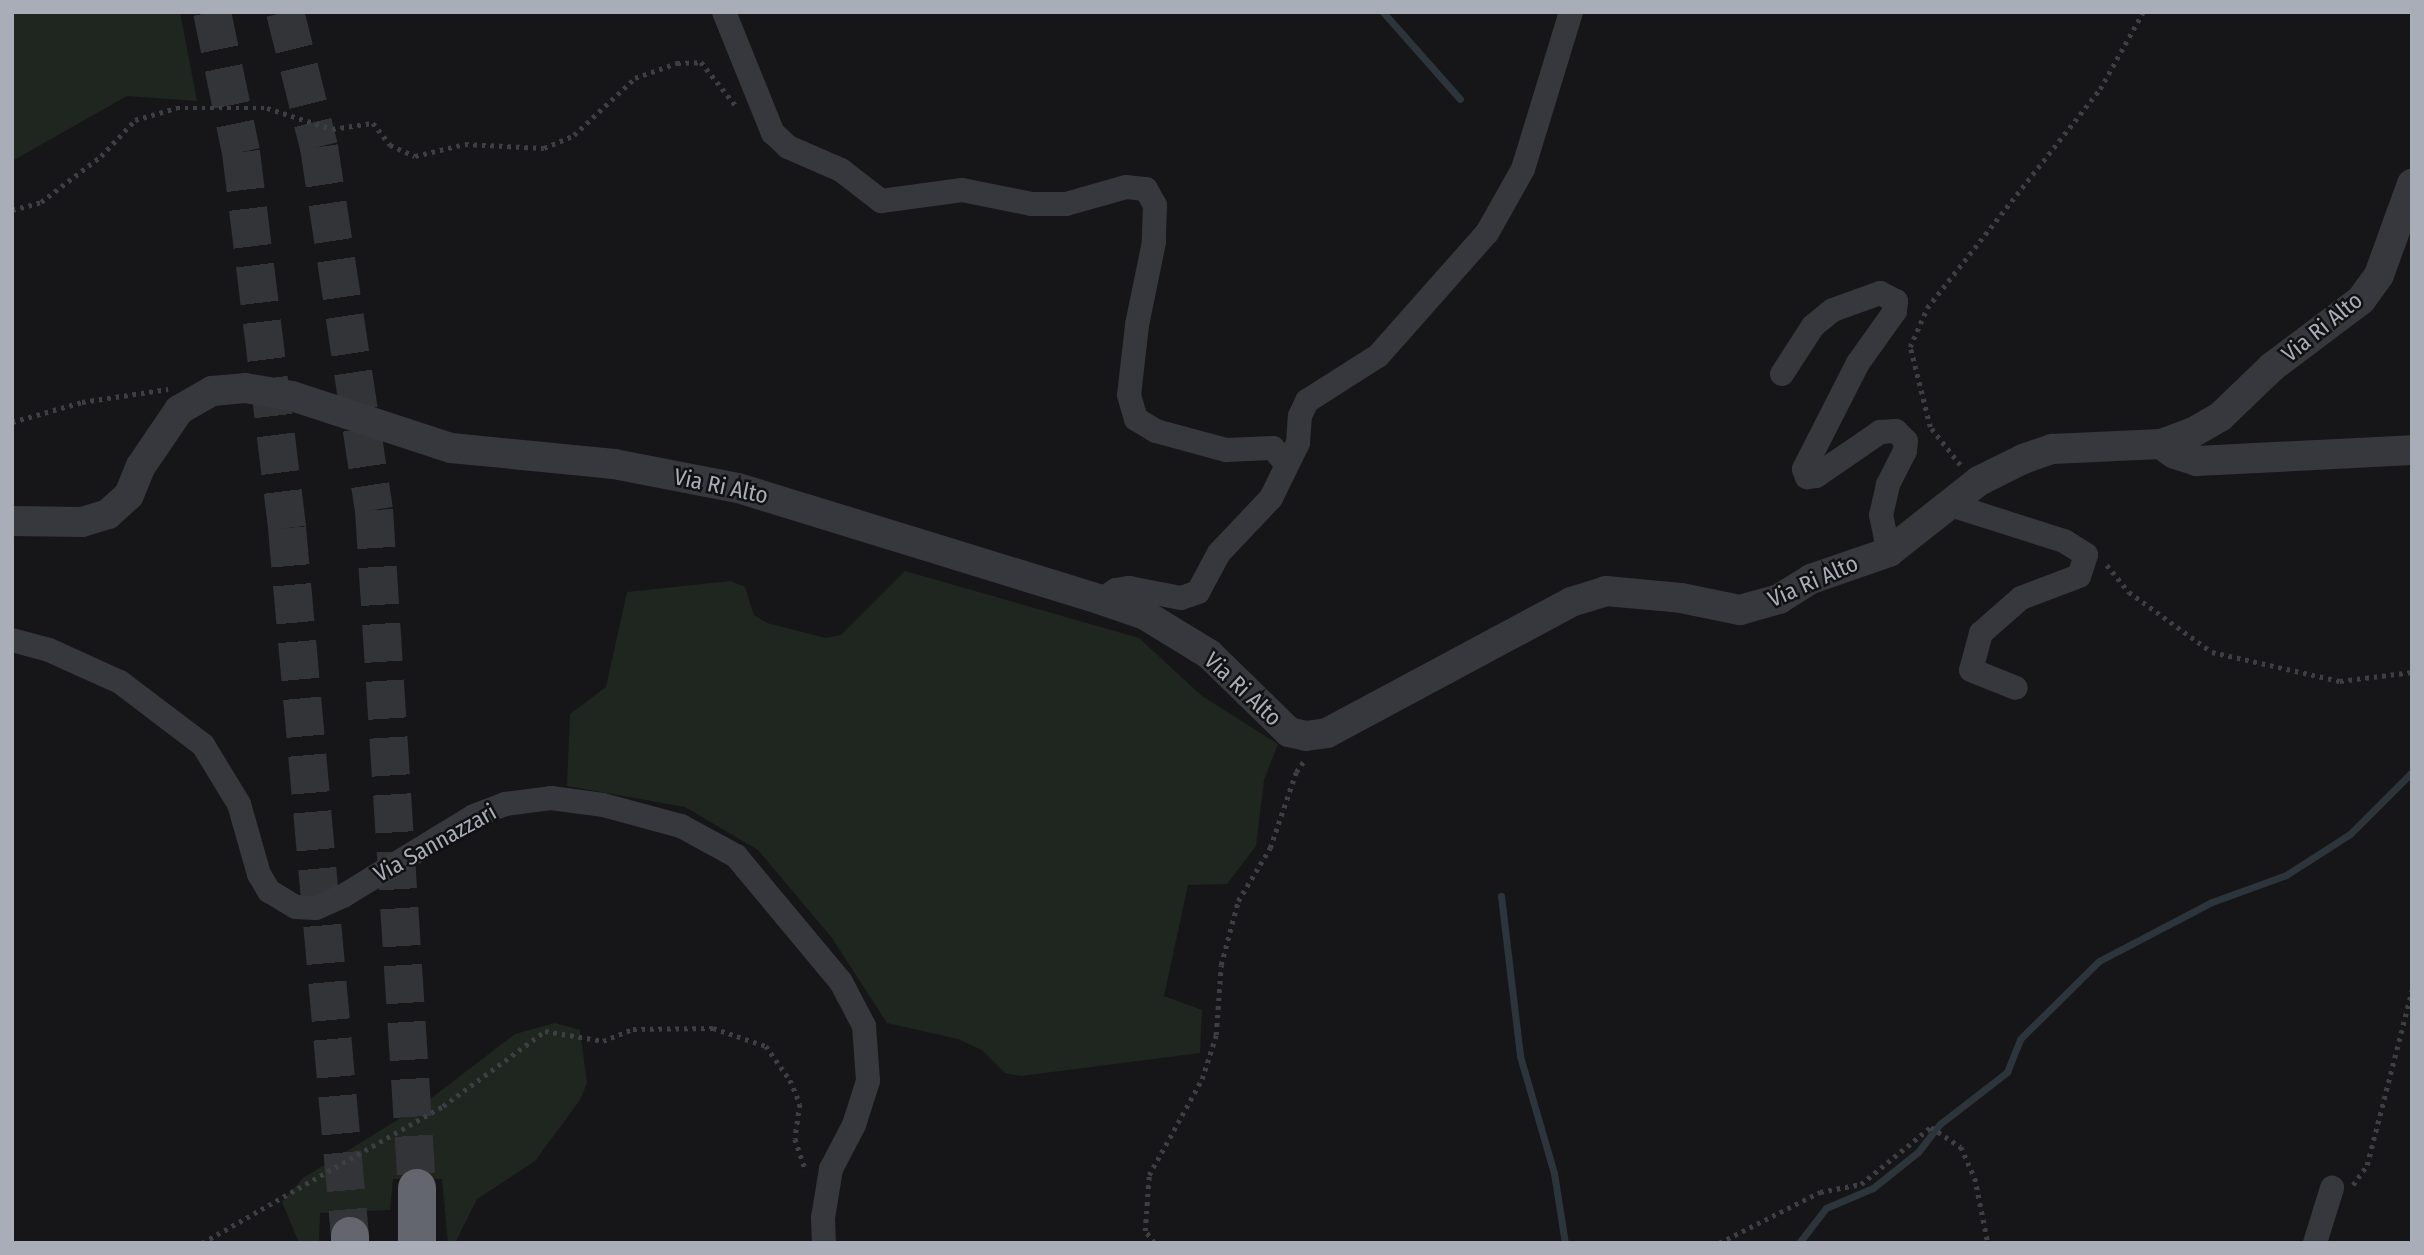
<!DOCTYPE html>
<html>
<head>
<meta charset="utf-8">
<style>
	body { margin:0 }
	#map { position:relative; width:2424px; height:1255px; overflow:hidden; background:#161618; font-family:"Fira Sans Condensed",sans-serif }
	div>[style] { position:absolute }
	.green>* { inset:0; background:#1e261f }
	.stream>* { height:7px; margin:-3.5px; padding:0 3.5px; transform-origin:3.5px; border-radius:3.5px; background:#2c353c }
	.motorway-tunnel>* { height:38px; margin-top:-19px; transform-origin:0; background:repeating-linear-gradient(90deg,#333438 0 38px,transparent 0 57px) }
	.path>* { height:4.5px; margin-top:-2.25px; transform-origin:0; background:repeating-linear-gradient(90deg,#3d3f44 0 3.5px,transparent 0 8.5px) }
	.minor>* { height:24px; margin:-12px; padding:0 12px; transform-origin:12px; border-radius:12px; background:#37383d }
	.tertiary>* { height:30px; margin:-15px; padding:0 15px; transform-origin:15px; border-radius:15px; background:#37383d }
	.motorway>* { height:38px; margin:-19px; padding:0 19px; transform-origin:19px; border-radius:19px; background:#63666e }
	span { translate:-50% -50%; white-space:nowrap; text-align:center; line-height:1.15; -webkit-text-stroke:5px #111113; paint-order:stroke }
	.street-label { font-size:23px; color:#a8adb8 }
	.frame { position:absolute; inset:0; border:14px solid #a8adb8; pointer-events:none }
</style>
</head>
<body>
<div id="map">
	<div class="green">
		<i style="clip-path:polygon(12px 12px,180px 12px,197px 101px,127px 96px,12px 161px)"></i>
		<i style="clip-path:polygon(905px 571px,1139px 638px,1202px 696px,1278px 744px,1264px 780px,1256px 846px,1227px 884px,1188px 885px,1164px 996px,1202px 1010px,1200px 1053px,1021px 1076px,1005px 1073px,982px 1050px,958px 1039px,887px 1023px,832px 938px,758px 850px,685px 807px,567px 786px,570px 714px,606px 687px,627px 592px,731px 581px,745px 587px,754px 615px,767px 623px,826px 638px,841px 635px)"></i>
		<i style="clip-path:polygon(555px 1023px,580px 1030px,587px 1083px,580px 1100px,535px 1161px,477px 1199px,455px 1243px,448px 1243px,442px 1179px,393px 1179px,390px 1210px,320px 1213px,319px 1243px,299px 1243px,282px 1202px,303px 1178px,425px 1103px,515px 1034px)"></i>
	</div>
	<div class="stream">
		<i style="left:1383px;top:12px;width:116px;rotate:48.5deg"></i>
		<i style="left:1501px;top:896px;width:161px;rotate:83.2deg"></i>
		<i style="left:1520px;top:1056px;width:122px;rotate:73.8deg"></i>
		<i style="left:1554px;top:1173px;width:71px;rotate:81.1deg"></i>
		<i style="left:1799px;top:1243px;width:44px;rotate:-52.4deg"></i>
		<i style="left:1826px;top:1208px;width:51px;rotate:-23.1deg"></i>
		<i style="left:1873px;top:1188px;width:58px;rotate:-38.7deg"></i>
		<i style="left:1918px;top:1152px;width:36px;rotate:-52deg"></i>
		<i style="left:1940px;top:1124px;width:85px;rotate:-37.8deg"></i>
		<i style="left:2007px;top:1072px;width:35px;rotate:-68deg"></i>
		<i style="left:2020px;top:1039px;width:111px;rotate:-44.6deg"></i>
		<i style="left:2099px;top:961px;width:127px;rotate:-27.6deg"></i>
		<i style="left:2212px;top:902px;width:79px;rotate:-20deg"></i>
		<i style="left:2286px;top:875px;width:76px;rotate:-32.6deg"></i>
		<i style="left:2350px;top:834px;width:88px;rotate:-45deg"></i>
	</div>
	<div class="motorway-tunnel">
		<i style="left:212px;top:12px;width:143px;rotate:78.3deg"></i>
		<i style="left:241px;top:152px;width:379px;rotate:83deg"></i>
		<i style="left:287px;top:528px;width:711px;rotate:84.92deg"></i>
		<i style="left:285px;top:12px;width:139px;rotate:75.9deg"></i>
		<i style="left:319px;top:147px;width:367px;rotate:81.4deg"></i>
		<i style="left:374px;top:510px;width:679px;rotate:86.37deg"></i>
	</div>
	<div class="path">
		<i style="left:12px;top:210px;width:30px;rotate:-15deg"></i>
		<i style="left:41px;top:202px;width:76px;rotate:-37.5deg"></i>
		<i style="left:101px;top:156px;width:50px;rotate:-46.6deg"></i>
		<i style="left:135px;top:120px;width:43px;rotate:-16.3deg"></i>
		<i style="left:176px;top:108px;width:91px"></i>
		<i style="left:267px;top:108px;width:68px;rotate:17.9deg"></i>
		<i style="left:332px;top:129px;width:41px;rotate:-8.3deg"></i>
		<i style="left:373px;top:123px;width:28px;rotate:52deg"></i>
		<i style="left:390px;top:145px;width:27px;rotate:24deg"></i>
		<i style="left:415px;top:156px;width:51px;rotate:-13.5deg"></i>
		<i style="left:465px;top:144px;width:79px;rotate:2.9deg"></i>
		<i style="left:544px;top:148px;width:33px;rotate:-23deg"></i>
		<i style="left:574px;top:135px;width:83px;rotate:-43.1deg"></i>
		<i style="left:635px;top:78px;width:45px;rotate:-19.7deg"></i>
		<i style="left:677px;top:63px;width:24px;rotate:-2deg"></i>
		<i style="left:701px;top:62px;width:56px;rotate:51.5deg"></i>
		<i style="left:12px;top:422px;width:73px;rotate:-15.9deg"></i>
		<i style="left:82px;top:402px;width:87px;rotate:-8.6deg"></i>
		<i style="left:1960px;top:465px;width:48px;rotate:-128.3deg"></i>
		<i style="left:1930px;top:427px;width:82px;rotate:-104deg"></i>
		<i style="left:1910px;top:347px;width:43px;rotate:-66.4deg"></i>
		<i style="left:1927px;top:308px;width:279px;rotate:-51.7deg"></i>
		<i style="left:2100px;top:89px;width:88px;rotate:-60.8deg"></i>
		<i style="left:2107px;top:565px;width:35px;rotate:51deg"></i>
		<i style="left:2129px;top:592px;width:102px;rotate:35.9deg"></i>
		<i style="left:2212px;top:652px;width:131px;rotate:12.8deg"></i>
		<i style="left:2340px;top:681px;width:73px;rotate:-7.1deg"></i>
		<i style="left:2353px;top:1185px;width:24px;rotate:-55deg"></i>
		<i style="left:2367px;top:1165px;width:181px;rotate:-75.6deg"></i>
		<i style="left:202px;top:1243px;width:277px;rotate:-29.6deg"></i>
		<i style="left:443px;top:1106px;width:127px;rotate:-36.3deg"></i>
		<i style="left:545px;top:1031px;width:59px;rotate:9.8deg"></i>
		<i style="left:603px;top:1041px;width:32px;rotate:-22deg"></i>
		<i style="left:633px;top:1029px;width:80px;rotate:-0.7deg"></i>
		<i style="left:713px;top:1028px;width:56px;rotate:18.8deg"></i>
		<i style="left:766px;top:1046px;width:42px;rotate:54.8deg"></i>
		<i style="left:790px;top:1080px;width:26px;rotate:67deg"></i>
		<i style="left:800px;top:1104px;width:35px;rotate:98deg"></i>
		<i style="left:795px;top:1139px;width:34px;rotate:71deg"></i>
		<i style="left:1154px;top:1243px;width:15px;rotate:-127deg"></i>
		<i style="left:1145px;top:1231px;width:56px;rotate:-85.9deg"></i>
		<i style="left:1149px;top:1175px;width:110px;rotate:-61.1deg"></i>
		<i style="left:1202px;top:1079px;width:46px;rotate:-72.3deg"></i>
		<i style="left:1216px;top:1035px;width:70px;rotate:-85.9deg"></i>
		<i style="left:1221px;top:965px;width:66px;rotate:-75.1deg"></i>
		<i style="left:1238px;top:901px;width:62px;rotate:-58.9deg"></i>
		<i style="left:1270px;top:848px;width:80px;rotate:-71.1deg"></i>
		<i style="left:1296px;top:772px;width:14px;rotate:-54deg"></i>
		<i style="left:1719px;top:1243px;width:113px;rotate:-26.8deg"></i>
		<i style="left:1820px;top:1192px;width:42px;rotate:-11deg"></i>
		<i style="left:1861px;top:1184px;width:90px;rotate:-39.2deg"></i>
		<i style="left:1931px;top:1127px;width:36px;rotate:34deg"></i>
		<i style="left:1961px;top:1147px;width:34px;rotate:66deg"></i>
		<i style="left:1975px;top:1178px;width:66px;rotate:78.7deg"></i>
	</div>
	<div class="minor">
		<i style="left:724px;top:12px;width:131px;rotate:68deg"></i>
		<i style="left:773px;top:133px;width:21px;rotate:43deg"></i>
		<i style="left:788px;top:147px;width:58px;rotate:23.5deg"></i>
		<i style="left:841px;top:170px;width:51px;rotate:37.8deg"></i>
		<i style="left:881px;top:201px;width:82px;rotate:-7.7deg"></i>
		<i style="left:962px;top:190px;width:71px;rotate:11.3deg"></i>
		<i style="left:1032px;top:204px;width:34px"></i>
		<i style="left:1066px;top:204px;width:62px;rotate:-15.8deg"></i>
		<i style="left:1126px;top:187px;width:20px;rotate:6deg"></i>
		<i style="left:1146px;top:189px;width:18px;rotate:61deg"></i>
		<i style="left:1155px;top:205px;width:37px;rotate:92deg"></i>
		<i style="left:1154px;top:242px;width:85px;rotate:101.6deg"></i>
		<i style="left:1137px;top:325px;width:70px;rotate:96.5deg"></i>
		<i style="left:1129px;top:395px;width:25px;rotate:74deg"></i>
		<i style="left:1136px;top:419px;width:23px;rotate:31deg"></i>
		<i style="left:1156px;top:431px;width:73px;rotate:15.2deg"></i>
		<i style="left:1226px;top:450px;width:47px;rotate:-2.4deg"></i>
		<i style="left:1273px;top:448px;width:21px;rotate:51deg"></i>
		<i style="left:1782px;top:374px;width:57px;rotate:-57.1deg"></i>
		<i style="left:1813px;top:326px;width:26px;rotate:-39deg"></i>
		<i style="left:1833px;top:310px;width:50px;rotate:-19.9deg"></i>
		<i style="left:1880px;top:293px;width:18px;rotate:27deg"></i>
		<i style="left:1896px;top:301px;width:10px;rotate:96deg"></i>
		<i style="left:1895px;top:311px;width:64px;rotate:125.4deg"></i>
		<i style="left:1858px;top:363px;width:119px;rotate:117deg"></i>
		<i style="left:1804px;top:469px;width:9px;rotate:69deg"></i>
		<i style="left:1807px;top:477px;width:9px;rotate:-6deg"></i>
		<i style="left:1816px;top:476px;width:78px;rotate:-34.5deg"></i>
		<i style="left:1880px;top:432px;width:16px;rotate:-4deg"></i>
		<i style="left:1896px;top:431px;width:14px;rotate:45deg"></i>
		<i style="left:1906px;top:441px;width:10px;rotate:96deg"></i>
		<i style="left:1905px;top:451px;width:38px;rotate:117deg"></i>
		<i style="left:1888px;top:485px;width:31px;rotate:103deg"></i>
		<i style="left:1881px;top:515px;width:38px;rotate:78deg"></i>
		<i style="left:1951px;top:505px;width:119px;rotate:17.7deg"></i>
		<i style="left:2064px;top:541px;width:26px;rotate:32deg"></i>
		<i style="left:2086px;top:555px;width:22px;rotate:108deg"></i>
		<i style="left:2079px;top:576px;width:62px;rotate:159.2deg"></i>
		<i style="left:2021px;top:598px;width:53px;rotate:138.8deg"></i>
		<i style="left:1981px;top:633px;width:38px;rotate:105deg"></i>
		<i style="left:1971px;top:670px;width:48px;rotate:21.8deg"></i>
		<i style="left:1102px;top:600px;width:17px;rotate:-36deg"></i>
		<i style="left:1116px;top:590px;width:13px;rotate:-9deg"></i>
		<i style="left:1129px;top:588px;width:53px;rotate:10.9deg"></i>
		<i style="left:1181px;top:598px;width:18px;rotate:-19deg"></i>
		<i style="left:1198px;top:592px;width:44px;rotate:-61.7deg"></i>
		<i style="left:1219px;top:553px;width:76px;rotate:-46.6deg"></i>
		<i style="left:1271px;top:498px;width:61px;rotate:-63.9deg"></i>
		<i style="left:1298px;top:443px;width:27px;rotate:-86deg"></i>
		<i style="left:1300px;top:416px;width:17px;rotate:-65deg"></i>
		<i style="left:1307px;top:401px;width:84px;rotate:-32.4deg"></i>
		<i style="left:1378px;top:356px;width:164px;rotate:-48.5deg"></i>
		<i style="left:1487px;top:233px;width:73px;rotate:-60.6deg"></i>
		<i style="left:1523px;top:169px;width:164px;rotate:-73deg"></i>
		<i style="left:12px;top:640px;width:38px;rotate:15deg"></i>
		<i style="left:49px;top:650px;width:78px;rotate:24.3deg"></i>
		<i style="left:120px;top:682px;width:104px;rotate:37.2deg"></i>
		<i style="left:203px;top:745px;width:69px;rotate:58.6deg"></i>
		<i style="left:239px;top:804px;width:73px;rotate:74.1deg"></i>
		<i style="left:259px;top:874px;width:20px;rotate:60deg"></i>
		<i style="left:269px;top:891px;width:31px;rotate:31deg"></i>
		<i style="left:296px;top:907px;width:20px;rotate:3deg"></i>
		<i style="left:316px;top:908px;width:30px;rotate:-24deg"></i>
		<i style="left:343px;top:896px;width:153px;rotate:-31.4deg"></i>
		<i style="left:474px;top:816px;width:33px;rotate:-21deg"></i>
		<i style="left:505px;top:804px;width:46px;rotate:-7.4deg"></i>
		<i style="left:551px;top:798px;width:52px;rotate:7.7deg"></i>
		<i style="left:603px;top:805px;width:81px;rotate:15.1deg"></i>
		<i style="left:681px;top:826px;width:63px;rotate:28.6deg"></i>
		<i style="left:736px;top:856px;width:164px;rotate:50.2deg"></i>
		<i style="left:841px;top:982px;width:50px;rotate:62.4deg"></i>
		<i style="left:864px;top:1026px;width:55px;rotate:85.8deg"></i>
		<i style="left:868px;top:1081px;width:46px;rotate:107.7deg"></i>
		<i style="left:854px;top:1125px;width:50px;rotate:117.6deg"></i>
		<i style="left:831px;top:1169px;width:50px;rotate:99.3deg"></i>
		<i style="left:823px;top:1218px;width:25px;rotate:88deg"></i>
		<i style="left:2315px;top:1243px;width:58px;rotate:-72.8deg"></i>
	</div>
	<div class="tertiary">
		<i style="left:2161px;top:444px;width:17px;rotate:36deg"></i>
		<i style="left:2175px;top:454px;width:23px;rotate:18deg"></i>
		<i style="left:2197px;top:461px;width:215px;rotate:-2.9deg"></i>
		<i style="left:12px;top:521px;width:70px;rotate:0.8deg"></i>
		<i style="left:82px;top:522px;width:27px;rotate:-17deg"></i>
		<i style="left:108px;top:514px;width:28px;rotate:-42deg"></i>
		<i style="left:129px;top:495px;width:31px;rotate:-68deg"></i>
		<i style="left:141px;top:466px;width:68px;rotate:-55.8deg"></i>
		<i style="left:179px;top:410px;width:38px;rotate:-30deg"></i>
		<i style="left:212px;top:391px;width:33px;rotate:-5deg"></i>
		<i style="left:245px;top:388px;width:48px;rotate:9.7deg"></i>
		<i style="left:292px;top:396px;width:167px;rotate:18.1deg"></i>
		<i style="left:451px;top:448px;width:164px;rotate:5.6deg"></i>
		<i style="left:614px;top:464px;width:126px;rotate:11deg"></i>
		<i style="left:738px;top:488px;width:381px;rotate:17.1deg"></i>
		<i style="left:1102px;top:600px;width:46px;rotate:19.2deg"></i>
		<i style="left:1145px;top:615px;width:75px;rotate:31.4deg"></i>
		<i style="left:1209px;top:654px;width:112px;rotate:44.3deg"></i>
		<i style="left:1289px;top:732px;width:17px;rotate:13deg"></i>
		<i style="left:1306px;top:736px;width:21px;rotate:-8deg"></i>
		<i style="left:1327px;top:733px;width:277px;rotate:-28.2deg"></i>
		<i style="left:1571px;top:602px;width:37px;rotate:-17deg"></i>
		<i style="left:1606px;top:591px;width:75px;rotate:5.3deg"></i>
		<i style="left:1681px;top:598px;width:60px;rotate:11.5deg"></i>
		<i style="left:1740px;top:610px;width:41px;rotate:-15.8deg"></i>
		<i style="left:1779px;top:599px;width:38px;rotate:-32deg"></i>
		<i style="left:1811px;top:579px;width:83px;rotate:-19.1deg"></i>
		<i style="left:1889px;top:552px;width:115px;rotate:-38.3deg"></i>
		<i style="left:1979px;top:481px;width:49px;rotate:-26.6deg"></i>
		<i style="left:2023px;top:459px;width:31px;rotate:-19deg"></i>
		<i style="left:2052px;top:449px;width:109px;rotate:-2.6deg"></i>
		<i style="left:2161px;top:444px;width:33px;rotate:-20deg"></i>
		<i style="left:2192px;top:433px;width:32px;rotate:-30deg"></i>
		<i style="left:2220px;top:417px;width:72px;rotate:-43.9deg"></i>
		<i style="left:2272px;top:367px;width:111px;rotate:-37deg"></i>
		<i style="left:2361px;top:300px;width:31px;rotate:-54deg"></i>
		<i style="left:2379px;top:275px;width:97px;rotate:-70.1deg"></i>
	</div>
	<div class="motorway">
		<i style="left:417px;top:1188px;width:55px;rotate:90deg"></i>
		<i style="left:350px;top:1243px;width:7px;rotate:-90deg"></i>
	</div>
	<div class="street-label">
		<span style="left:2322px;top:327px;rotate:-39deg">Via Ri Alto</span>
		<span style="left:721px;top:486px;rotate:12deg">Via Ri Alto</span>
		<span style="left:1813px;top:581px;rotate:-24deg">Via Ri Alto</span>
		<span style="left:1243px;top:689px;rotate:43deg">Via Ri Alto</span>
		<span style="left:435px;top:843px;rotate:-29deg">Via Sannazzari</span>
	</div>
	<div class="frame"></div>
</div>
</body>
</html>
